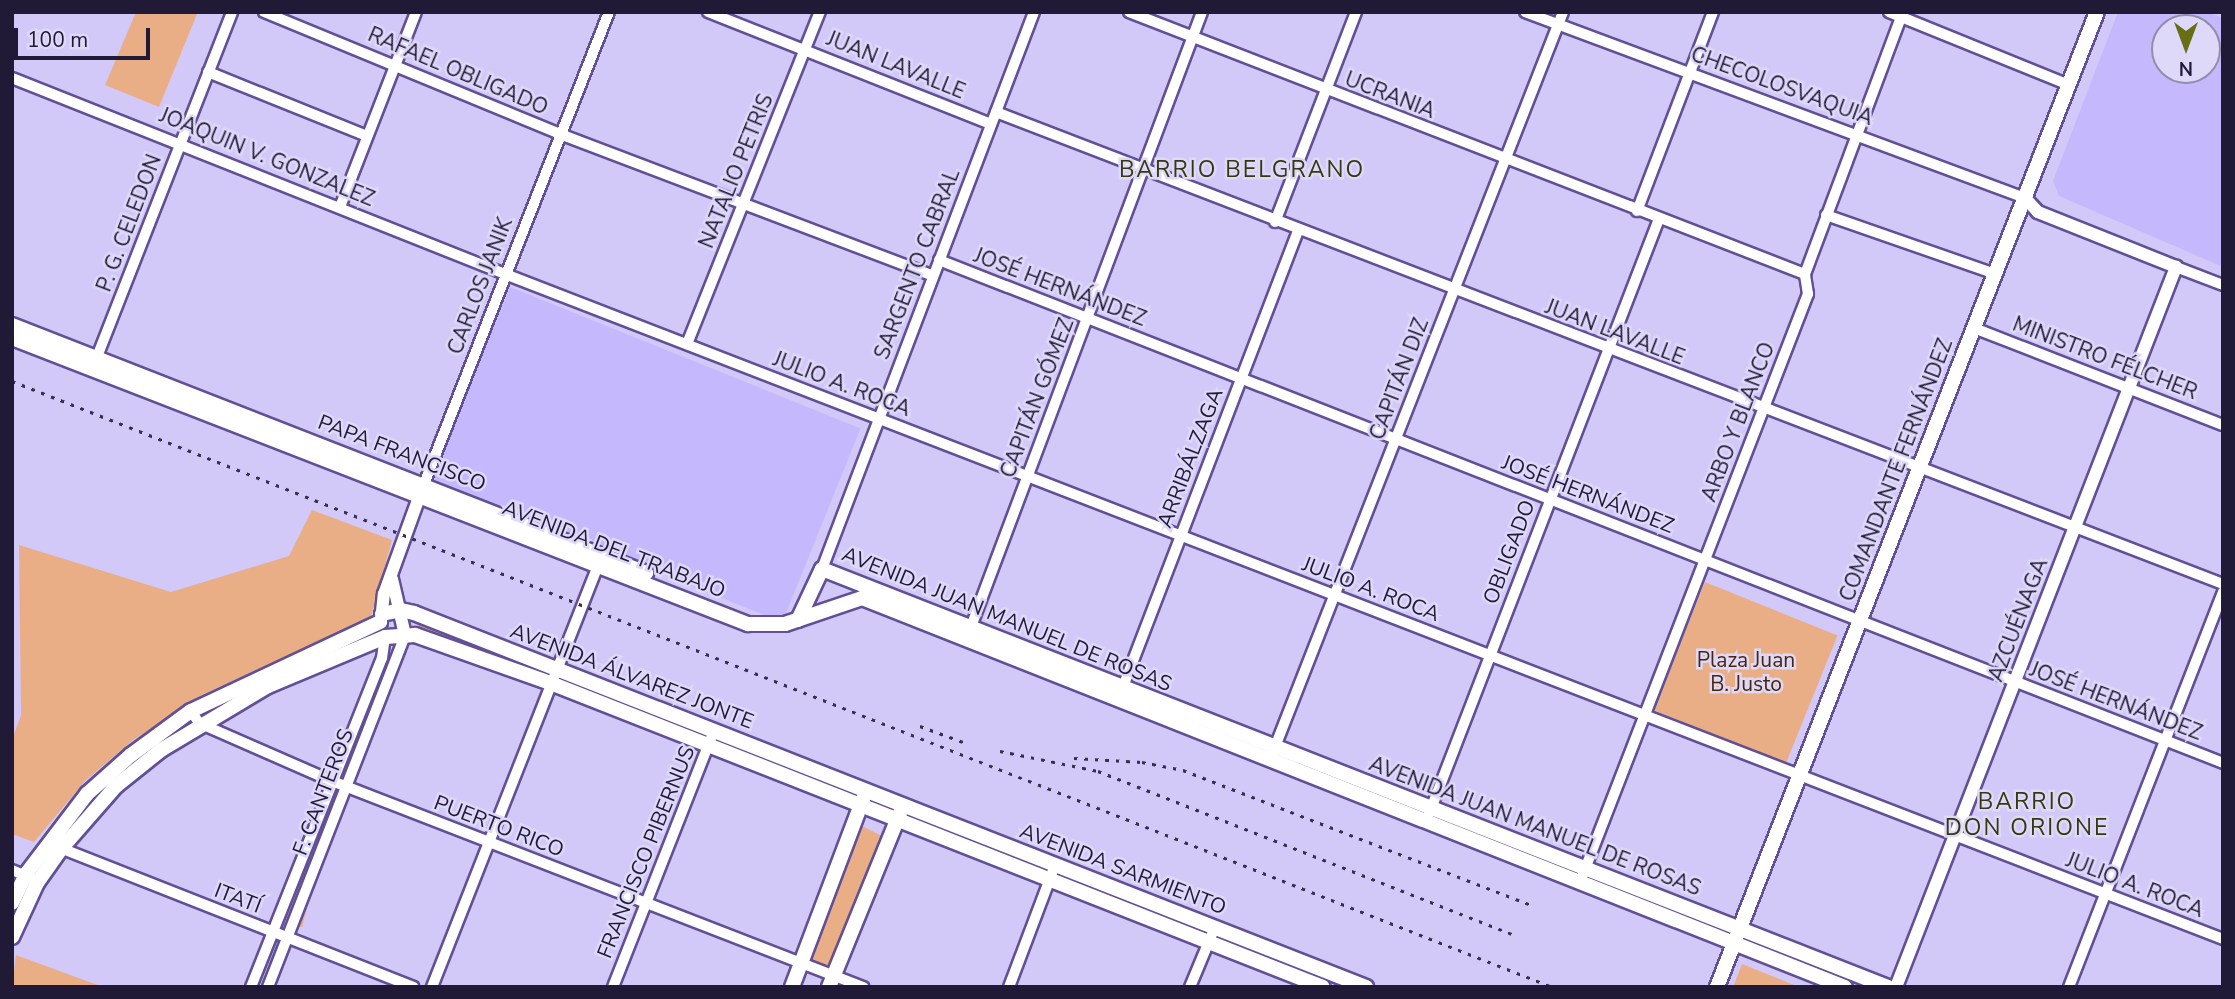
<!DOCTYPE html>
<html>
<head>
<meta charset="utf-8">
<style>
	body { margin:0 }
	#map { position:relative; width:2235px; height:999px; overflow:hidden; background:#d2c9f8; font-family:"Nunito Sans",sans-serif }
	div>[style] { position:absolute }
	.built>* { inset:0; background:#c6b8fc; transform-origin:0 0 }
	.green>* { inset:0; background:#eaae87; transform-origin:0 0 }
	.roads { filter:drop-shadow(2px 0 #625095) drop-shadow(-2px 0 #625095) drop-shadow(0 2px #625095) drop-shadow(0 -2px #625095) }
	.minor>* { height:10px; margin:-5px; padding:0 5px; transform-origin:5px; border-radius:5px; background:#fff }
	.tertiary>* { height:12px; margin:-6px; padding:0 6px; transform-origin:6px; border-radius:6px; background:#fff }
	.secondary>* { height:14px; margin:-7px; padding:0 7px; transform-origin:7px; border-radius:7px; background:#fff }
	.rail>* { height:2.5px; margin-top:-1.25px; transform-origin:0; background:repeating-linear-gradient(90deg,#372f4f 0 3.5px,transparent 0 10.5px) }
	span { translate:-50% -50%; white-space:nowrap; text-align:center; line-height:1.15; -webkit-text-stroke:5px #ded9f8; paint-order:stroke }
	.street-label { font-size:21px; color:#211a37 }
	.park-label { font-size:21px; color:#48260d }
	.neighbourhood-label { font-size:23px; color:#353810; letter-spacing:2px }
	.frame { position:absolute; inset:0; border:14px solid #211a37; pointer-events:none }
	.north { position:absolute; left:2151px; top:14px; width:70px; height:70px; box-sizing:border-box; background:#ded9f8; border:2px solid #928dab; border-radius:50%; rotate:180deg; font-size:19px; font-weight:700; line-height:28px; text-align:center; color:#211a37 }
	.north::after { content:''; display:block; margin:auto; width:24px; height:32px; background:#686e14; clip-path:polygon(50% 0,100% 100%,50% 72%,0 100%) }
	.scale { position:absolute; left:14px; top:28px; width:136px; height:32px; box-sizing:border-box; border:4px solid #211a37; border-top:0; padding-left:9px; font-size:21px; line-height:24px; white-space:nowrap; color:#211a37; -webkit-text-stroke:5px #ded9f8; paint-order:stroke }
</style>
</head>
<body>
<div id="map">
	<div class="built">
		<i style="clip-path:polygon(evenodd,2118px 12px,2207px 12px,2223px 18px,2223px 267px,2059px 196px,2053px 181px,2118px 12px,2165px 28px,2207px 28px,2207px 70px,2165px 70px,2165px 28px)"></i>
		<i style="left:510px;top:287px;width:378px;height:209px;rotate:22deg"></i>
	</div>
	<div class="green">
		<i style="clip-path:polygon(136px 12px,197px 14px,159px 107px,105px 85px)"></i>
		<i style="clip-path:polygon(312px 510px,392px 540px,371px 617px,204px 694px,133px 740px,85px 781px,34px 842px,12px 834px,12px 740px,21px 715px,19px 545px,171px 592px,289px 556px)"></i>
		<i style="left:1705px;top:582px;width:143px;height:138px;rotate:22deg"></i>
		<i style="left:419px;top:622px;width:128px;height:7px;rotate:21deg"></i>
		<i style="left:329px;top:803px;width:4px;height:127px;rotate:14deg"></i>
		<i style="clip-path:polygon(860px 825px,882px 836px,833px 963px,825px 966px,813px 962px,809px 953px)"></i>
		<i style="clip-path:polygon(16px 955px,103px 987px,12px 987px)"></i>
		<i style="clip-path:polygon(1742px 964px,1799px 987px,1733px 987px)"></i>
	</div>
	<div class="roads">
		<div class="minor">
			<i style="left:264px;top:12px;width:320px;rotate:22.4deg"></i>
			<i style="left:560px;top:134px;width:397px;rotate:20.8deg"></i>
			<i style="left:708px;top:12px;width:304px;rotate:21.6deg"></i>
			<i style="left:1129px;top:12px;width:725px;rotate:21.19deg"></i>
			<i style="left:1525px;top:12px;width:533px;rotate:20.41deg"></i>
			<i style="left:1889px;top:12px;width:194px;rotate:22.1deg"></i>
			<i style="left:208px;top:72px;width:171px;rotate:21.9deg"></i>
			<i style="left:12px;top:78px;width:531px;rotate:21.68deg"></i>
			<i style="left:505px;top:274px;width:1842px;rotate:21.16deg"></i>
			<i style="left:996px;top:112px;width:1315px;rotate:21.04deg"></i>
			<i style="left:340px;top:207px;width:209px;rotate:-68.7deg"></i>
			<i style="left:1637px;top:211px;width:213px;rotate:-69.1deg"></i>
			<i style="left:1826px;top:215px;width:179px;rotate:19.2deg"></i>
			<i style="left:1275px;top:222px;width:225px;rotate:-68.9deg"></i>
			<i style="left:939px;top:260px;width:1379px;rotate:21.39deg"></i>
			<i style="left:2176px;top:267px;width:50px;rotate:21deg"></i>
			<i style="left:1974px;top:328px;width:267px;rotate:21.3deg"></i>
			<i style="left:687px;top:344px;width:358px;rotate:-68.2deg"></i>
			<i style="left:95px;top:362px;width:376px;rotate:-68.6deg"></i>
			<i style="left:424px;top:484px;width:507px;rotate:-68.6deg"></i>
			<i style="left:822px;top:569px;width:596px;rotate:-69.16deg"></i>
			<i style="left:969px;top:632px;width:662px;rotate:-69.4deg"></i>
			<i style="left:1121px;top:692px;width:494px;rotate:-69deg"></i>
			<i style="left:191px;top:711px;width:14px;rotate:56deg"></i>
			<i style="left:199px;top:723px;width:145px;rotate:23.6deg"></i>
			<i style="left:332px;top:781px;width:570px;rotate:21.2deg"></i>
			<i style="left:1273px;top:752px;width:795px;rotate:-68.6deg"></i>
			<i style="left:1429px;top:814px;width:638px;rotate:-68.87deg"></i>
			<i style="left:58px;top:847px;width:382px;rotate:21.5deg"></i>
			<i style="left:12px;top:870px;width:21px;rotate:23deg"></i>
			<i style="left:1580px;top:882px;width:631px;rotate:-68.81deg"></i>
			<i style="left:1808px;top:294px;width:20px;rotate:-99deg"></i>
			<i style="left:1805px;top:274px;width:280px;rotate:-69.5deg"></i>
			<i style="left:251px;top:987px;width:354px;rotate:-68.3deg"></i>
			<i style="left:382px;top:658px;width:21px;rotate:-82deg"></i>
			<i style="left:268px;top:987px;width:378px;rotate:-68.7deg"></i>
			<i style="left:432px;top:987px;width:457px;rotate:-68.5deg"></i>
			<i style="left:613px;top:987px;width:275px;rotate:-68.5deg"></i>
			<i style="left:1009px;top:987px;width:130px;rotate:-69.3deg"></i>
			<i style="left:1190px;top:987px;width:65px;rotate:-67.4deg"></i>
			<i style="left:2069px;top:987px;width:424px;rotate:-68.7deg"></i>
		</div>
		<div class="tertiary">
			<i style="left:392px;top:579px;width:57px;rotate:76.9deg"></i>
			<i style="left:381px;top:621px;width:27px;rotate:-84deg"></i>
			<i style="left:384px;top:594px;width:112px;rotate:-70.1deg"></i>
			<i style="left:1896px;top:987px;width:773px;rotate:-68.75deg"></i>
			<i style="left:2176px;top:267px;width:149px;rotate:-158.3deg"></i>
			<i style="left:2038px;top:212px;width:19px;rotate:-133deg"></i>
		</div>
		<div class="secondary">
			<i style="left:12px;top:325px;width:681px;rotate:21.36deg"></i>
			<i style="left:12px;top:338px;width:790px;rotate:21.24deg"></i>
			<i style="left:748px;top:624px;width:37px"></i>
			<i style="left:785px;top:624px;width:81px;rotate:-18.7deg"></i>
			<i style="left:862px;top:598px;width:1057px;rotate:21.59deg"></i>
			<i style="left:382px;top:614px;width:19px;rotate:-12deg"></i>
			<i style="left:401px;top:610px;width:13px;rotate:13deg"></i>
			<i style="left:414px;top:613px;width:1023px;rotate:21.45deg"></i>
			<i style="left:798px;top:620px;width:56px;rotate:-64.8deg"></i>
			<i style="left:822px;top:569px;width:1145px;rotate:21.41deg"></i>
			<i style="left:12px;top:903px;width:32px;rotate:-64deg"></i>
			<i style="left:26px;top:874px;width:101px;rotate:-52.7deg"></i>
			<i style="left:87px;top:794px;width:59px;rotate:-41.6deg"></i>
			<i style="left:131px;top:755px;width:74px;rotate:-36.3deg"></i>
			<i style="left:191px;top:711px;width:209px;rotate:-25.2deg"></i>
			<i style="left:12px;top:937px;width:60px;rotate:-65.2deg"></i>
			<i style="left:37px;top:883px;width:42px;rotate:-54.8deg"></i>
			<i style="left:61px;top:849px;width:84px;rotate:-48.9deg"></i>
			<i style="left:116px;top:786px;width:58px;rotate:-38.7deg"></i>
			<i style="left:161px;top:750px;width:125px;rotate:-30.9deg"></i>
			<i style="left:268px;top:686px;width:127px;rotate:-22.7deg"></i>
			<i style="left:385px;top:637px;width:30px;rotate:-4deg"></i>
			<i style="left:415px;top:635px;width:146px;rotate:19.5deg"></i>
			<i style="left:553px;top:684px;width:827px;rotate:21.48deg"></i>
			<i style="left:792px;top:987px;width:201px;rotate:-69.3deg"></i>
			<i style="left:829px;top:987px;width:188px;rotate:-67.8deg"></i>
			<i style="left:1717px;top:987px;width:1046px;rotate:-68.71deg"></i>
		</div>
	</div>
	<div class="rail">
		<i style="left:12px;top:381px;width:1656px;rotate:21.47deg"></i>
		<i style="left:920px;top:726px;width:46px;rotate:20.4deg"></i>
		<i style="left:1000px;top:751px;width:100px;rotate:11.5deg"></i>
		<i style="left:1098px;top:771px;width:450px;rotate:21.5deg"></i>
		<i style="left:1074px;top:758px;width:68px;rotate:3.4deg"></i>
		<i style="left:1142px;top:762px;width:42px;rotate:11deg"></i>
		<i style="left:1183px;top:770px;width:376px;rotate:21.2deg"></i>
	</div>
	<div class="street-label">
		<span style="left:896px;top:65px;rotate:22deg">JUAN LAVALLE</span>
		<span style="left:458px;top:71px;rotate:23deg">RAFAEL OBLIGADO</span>
		<span style="left:1782px;top:86px;rotate:20deg">CHECOLOSVAQUIA</span>
		<span style="left:1390px;top:95px;rotate:21deg">UCRANIA</span>
		<span style="left:267px;top:157px;rotate:22deg">JOAQUIN V. GONZALEZ</span>
		<span style="left:736px;top:171px;rotate:-68deg">NATALIO PETRIS</span>
		<span style="left:129px;top:223px;rotate:-69deg">P. G. CELEDON</span>
		<span style="left:917px;top:264px;rotate:-69deg">SARGENTO CABRAL</span>
		<span style="left:480px;top:286px;rotate:-69deg">CARLOS JANIK</span>
		<span style="left:1060px;top:287px;rotate:21deg">JOSÉ HERNÁNDEZ</span>
		<span style="left:1615px;top:332px;rotate:21deg">JUAN LAVALLE</span>
		<span style="left:2105px;top:358px;rotate:21deg">MINISTRO FÉLCHER</span>
		<span style="left:1399px;top:379px;rotate:-69deg">CAPITÁN DIZ</span>
		<span style="left:842px;top:384px;rotate:21deg">JULIO A. ROCA</span>
		<span style="left:1037px;top:398px;rotate:-69deg">CAPITÁN GÓMEZ</span>
		<span style="left:1738px;top:422px;rotate:-69deg">ARBO Y BLANCO</span>
		<span style="left:402px;top:453px;rotate:21deg">PAPA FRANCISCO</span>
		<span style="left:1190px;top:458px;rotate:-69deg">ARRIBÁLZAGA</span>
		<span style="left:1896px;top:470px;rotate:-69deg">COMANDANTE FERNÁNDEZ</span>
		<span style="left:1588px;top:494px;rotate:21deg">JOSÉ HERNÁNDEZ</span>
		<span style="left:614px;top:549px;rotate:21deg">AVENIDA DEL TRABAJO</span>
		<span style="left:1509px;top:552px;rotate:-69deg">OBLIGADO</span>
		<span style="left:1371px;top:589px;rotate:21deg">JULIO A. ROCA</span>
		<span style="left:1007px;top:619px;rotate:22deg">AVENIDA JUAN MANUEL DE ROSAS</span>
		<span style="left:2018px;top:620px;rotate:-69deg">AZCUÉNAGA</span>
		<span style="left:632px;top:676px;rotate:21deg">AVENIDA ÁLVAREZ JONTE</span>
		<span style="left:2116px;top:701px;rotate:21deg">JOSÉ HERNÁNDEZ</span>
		<span style="left:323px;top:792px;rotate:-69deg">F. CANTEROS</span>
		<span style="left:499px;top:826px;rotate:21deg">PUERTO RICO</span>
		<span style="left:1535px;top:826px;rotate:21deg">AVENIDA JUAN MANUEL DE ROSAS</span>
		<span style="left:646px;top:852px;rotate:-68deg">FRANCISCO PIBERNUS</span>
		<span style="left:1123px;top:869px;rotate:21deg">AVENIDA SARMIENTO</span>
		<span style="left:2135px;top:885px;rotate:21deg">JULIO A. ROCA</span>
		<span style="left:238px;top:898px;rotate:21deg">ITATÍ</span>
	</div>
	<div class="park-label">
		<span style="left:1746px;top:672px">Plaza Juan<br>B. Justo</span>
	</div>
	<div class="neighbourhood-label">
		<span style="left:1242px;top:170px">BARRIO BELGRANO</span>
		<span style="left:2027px;top:815px">BARRIO<br>DON ORIONE</span>
	</div>
	<div class="frame"></div>
	<div class="north">N</div>
	<div class="scale">100 m</div>
</div>
</body>
</html>
